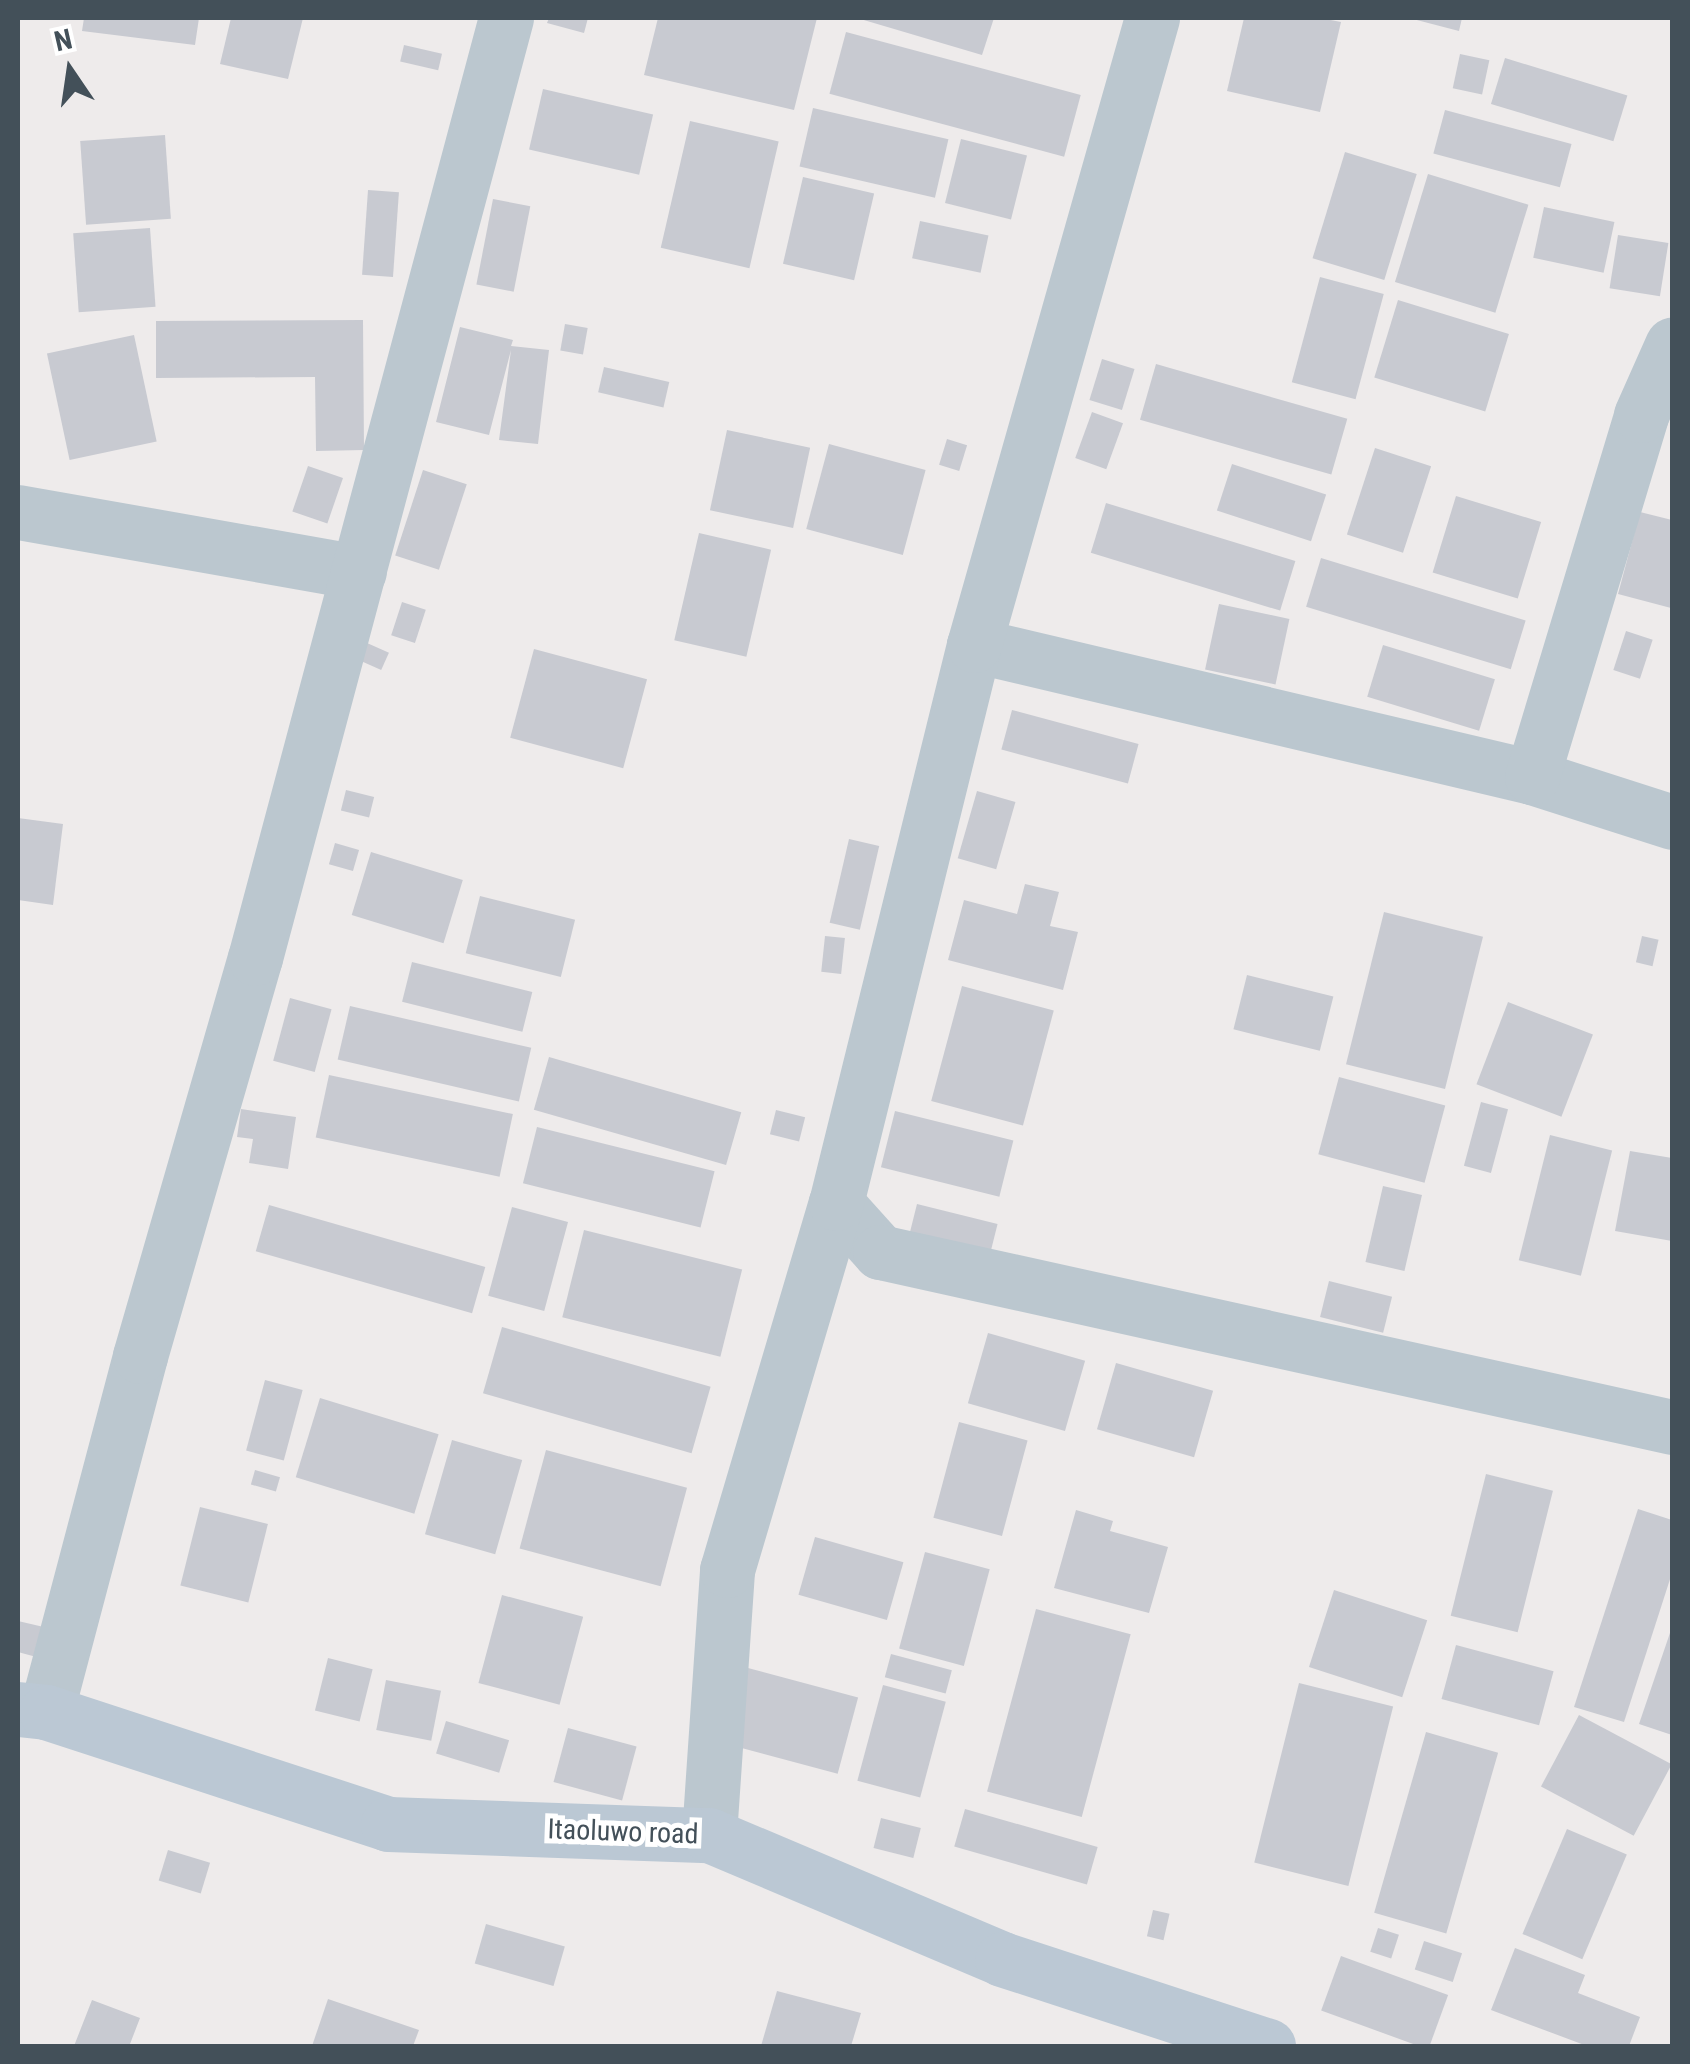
<!DOCTYPE html>
<html>
<head>
<meta charset="utf-8">
<style>
	body { margin:0 }
	#map { position:relative; width:1690px; height:2064px; overflow:hidden; background:#eeebeb; font-family:"Roboto Condensed",sans-serif }
	div>[style] { position:absolute }
	.building>* { inset:0; background:#c8cad1; transform-origin:0 0 }
	.street>* { height:55px; margin:-27.5px; padding:0 27.5px; transform-origin:27.5px; border-radius:27.5px; background:#bbc7cf }
	.secondary>* { height:55px; margin:-27.5px; padding:0 27.5px; transform-origin:27.5px; border-radius:27.5px; background:#bbc8d4 }
	span { translate:-50% -50%; white-space:nowrap; text-align:center; line-height:1.15; -webkit-text-stroke:10px #fff; paint-order:stroke }
	.street-label { font-size:28px; color:#435059 }
	.frame { position:absolute; inset:0; border:20px solid #435059; pointer-events:none }
	.north { position:absolute; left:20px; top:20px; width:100px; height:100px; -webkit-text-stroke:8px #fff; paint-order:stroke; rotate:347deg; font-size:28px; font-weight:700; line-height:40px; text-align:center; color:#435059 }
	.north::after { content:''; display:block; margin:auto; width:35px; height:45px; background:#435059; clip-path:polygon(50% 0,100% 100%,50% 72%,0 100%) }
</style>
</head>
<body>
<div id="map">
	<div class="building">
		<i style="clip-path:polygon(84px 18px,199px 18px,195px 45px,82px 31px)"></i>
		<i style="clip-path:polygon(231px 18px,303px 18px,288px 79px,220px 64px)"></i>
		<i style="clip-path:polygon(549px 18px,588px 18px,584px 33px,547px 23px)"></i>
		<i style="clip-path:polygon(658px 18px,817px 18px,794px 110px,644px 75px)"></i>
		<i style="clip-path:polygon(857px 18px,994px 18px,982px 55px)"></i>
		<i style="clip-path:polygon(1244px 18px,1320px 18px,1341px 22px,1320px 112px,1227px 91px)"></i>
		<i style="clip-path:polygon(1409px 18px,1462px 18px,1459px 31px)"></i>
		<i style="left:846px;top:32px;width:243px;height:64px;rotate:15deg"></i>
		<i style="left:404px;top:45px;width:39px;height:17px;rotate:13deg"></i>
		<i style="left:1460px;top:54px;width:30px;height:35px;rotate:12deg"></i>
		<i style="left:1505px;top:58px;width:128px;height:48px;rotate:17deg"></i>
		<i style="left:543px;top:89px;width:113px;height:62px;rotate:13deg"></i>
		<i style="left:813px;top:108px;width:139px;height:60px;rotate:13deg"></i>
		<i style="left:1445px;top:110px;width:131px;height:45px;rotate:15deg"></i>
		<i style="left:690px;top:121px;width:91px;height:130px;rotate:13deg"></i>
		<i style="left:165px;top:135px;width:84px;height:85px;rotate:86deg"></i>
		<i style="left:961px;top:139px;width:68px;height:66px;rotate:14deg"></i>
		<i style="left:1345px;top:152px;width:75px;height:111px;rotate:17deg"></i>
		<i style="left:1428px;top:174px;width:105px;height:113px;rotate:17deg"></i>
		<i style="left:803px;top:177px;width:73px;height:89px;rotate:13deg"></i>
		<i style="left:368px;top:190px;width:31px;height:85px;rotate:4deg"></i>
		<i style="left:493px;top:199px;width:38px;height:87px;rotate:11deg"></i>
		<i style="left:1544px;top:207px;width:72px;height:52px;rotate:12deg"></i>
		<i style="left:920px;top:221px;width:70px;height:38px;rotate:12deg"></i>
		<i style="left:150px;top:228px;width:79px;height:77px;rotate:86deg"></i>
		<i style="left:1618px;top:235px;width:51px;height:54px;rotate:9deg"></i>
		<i style="left:1320px;top:277px;width:66px;height:109px;rotate:15deg"></i>
		<i style="left:1398px;top:300px;width:116px;height:81px;rotate:17deg"></i>
		<i style="clip-path:polygon(363px 320px,364px 450px,316px 451px,315px 377px,156px 378px,156px 321px)"></i>
		<i style="left:565px;top:324px;width:23px;height:27px;rotate:10deg"></i>
		<i style="clip-path:polygon(460px 327px,513px 340px,511px 346px,549px 350px,538px 444px,499px 440px,511px 350px,489px 435px,436px 422px)"></i>
		<i style="left:134px;top:335px;width:109px;height:89px;rotate:78deg"></i>
		<i style="left:1102px;top:359px;width:34px;height:43px;rotate:17deg"></i>
		<i style="left:1156px;top:364px;width:199px;height:58px;rotate:16deg"></i>
		<i style="left:604px;top:367px;width:67px;height:26px;rotate:13deg"></i>
		<i style="left:1092px;top:412px;width:33px;height:49px;rotate:20deg"></i>
		<i style="left:727px;top:430px;width:85px;height:82px;rotate:12deg"></i>
		<i style="left:947px;top:439px;width:21px;height:27px;rotate:17deg"></i>
		<i style="left:829px;top:444px;width:100px;height:88px;rotate:15deg"></i>
		<i style="left:1375px;top:448px;width:59px;height:91px;rotate:18deg"></i>
		<i style="left:1232px;top:464px;width:99px;height:49px;rotate:18deg"></i>
		<i style="left:308px;top:466px;width:37px;height:48px;rotate:19deg"></i>
		<i style="left:423px;top:470px;width:46px;height:90px;rotate:18deg"></i>
		<i style="left:1456px;top:496px;width:89px;height:80px;rotate:17deg"></i>
		<i style="left:1106px;top:503px;width:198px;height:52px;rotate:17deg"></i>
		<i style="clip-path:polygon(1640px 512px,1672px 520px,1671px 608px,1618px 594px)"></i>
		<i style="left:699px;top:533px;width:74px;height:110px;rotate:13deg"></i>
		<i style="left:1321px;top:558px;width:214px;height:51px;rotate:17deg"></i>
		<i style="left:402px;top:602px;width:25px;height:35px;rotate:18deg"></i>
		<i style="left:1219px;top:604px;width:72px;height:67px;rotate:12deg"></i>
		<i style="left:1626px;top:631px;width:28px;height:41px;rotate:18deg"></i>
		<i style="left:367px;top:643px;width:24px;height:19px;rotate:24deg"></i>
		<i style="left:1383px;top:645px;width:117px;height:54px;rotate:17deg"></i>
		<i style="left:534px;top:649px;width:117px;height:92px;rotate:15deg"></i>
		<i style="left:1012px;top:710px;width:131px;height:41px;rotate:15deg"></i>
		<i style="left:346px;top:790px;width:29px;height:21px;rotate:14deg"></i>
		<i style="left:977px;top:791px;width:40px;height:70px;rotate:16deg"></i>
		<i style="clip-path:polygon(18px 818px,63px 824px,53px 905px,18px 900px)"></i>
		<i style="left:849px;top:839px;width:31px;height:86px;rotate:13deg"></i>
		<i style="left:335px;top:843px;width:25px;height:22px;rotate:16deg"></i>
		<i style="left:371px;top:852px;width:96px;height:66px;rotate:17deg"></i>
		<i style="clip-path:polygon(1025px 884px,1059px 892px,1050px 926px,1078px 932px,1063px 990px,948px 960px,964px 900px,1017px 914px)"></i>
		<i style="left:480px;top:896px;width:98px;height:59px;rotate:14deg"></i>
		<i style="left:1384px;top:912px;width:102px;height:157px;rotate:14deg"></i>
		<i style="left:825px;top:936px;width:20px;height:36px;rotate:6deg"></i>
		<i style="left:1642px;top:936px;width:17px;height:27px;rotate:13deg"></i>
		<i style="left:412px;top:962px;width:124px;height:41px;rotate:14deg"></i>
		<i style="left:1247px;top:975px;width:89px;height:56px;rotate:14deg"></i>
		<i style="left:962px;top:986px;width:95px;height:119px;rotate:15deg"></i>
		<i style="left:290px;top:998px;width:43px;height:65px;rotate:15deg"></i>
		<i style="left:1508px;top:1002px;width:91px;height:88px;rotate:21deg"></i>
		<i style="left:350px;top:1006px;width:186px;height:55px;rotate:13deg"></i>
		<i style="left:549px;top:1057px;width:200px;height:55px;rotate:16deg"></i>
		<i style="left:329px;top:1075px;width:188px;height:64px;rotate:12deg"></i>
		<i style="left:1339px;top:1077px;width:110px;height:80px;rotate:15deg"></i>
		<i style="left:1481px;top:1102px;width:28px;height:66px;rotate:15deg"></i>
		<i style="clip-path:polygon(241px 1109px,296px 1117px,288px 1169px,249px 1163px,253px 1139px,237px 1137px)"></i>
		<i style="left:776px;top:1110px;width:30px;height:25px;rotate:14deg"></i>
		<i style="left:895px;top:1111px;width:122px;height:58px;rotate:14deg"></i>
		<i style="left:537px;top:1127px;width:183px;height:58px;rotate:14deg"></i>
		<i style="left:1550px;top:1135px;width:64px;height:129px;rotate:14deg"></i>
		<i style="clip-path:polygon(1630px 1151px,1672px 1158px,1672px 1241px,1615px 1231px)"></i>
		<i style="left:1383px;top:1186px;width:40px;height:78px;rotate:13deg"></i>
		<i style="left:917px;top:1204px;width:83px;height:32px;rotate:14deg"></i>
		<i style="left:269px;top:1205px;width:225px;height:48px;rotate:16deg"></i>
		<i style="left:512px;top:1207px;width:58px;height:92px;rotate:15deg"></i>
		<i style="left:584px;top:1230px;width:163px;height:90px;rotate:14deg"></i>
		<i style="left:1329px;top:1281px;width:65px;height:37px;rotate:14deg"></i>
		<i style="left:502px;top:1327px;width:217px;height:69px;rotate:16deg"></i>
		<i style="left:988px;top:1333px;width:101px;height:73px;rotate:16deg"></i>
		<i style="left:1116px;top:1363px;width:101px;height:69px;rotate:16deg"></i>
		<i style="left:265px;top:1380px;width:39px;height:73px;rotate:15deg"></i>
		<i style="left:320px;top:1398px;width:124px;height:83px;rotate:17deg"></i>
		<i style="left:959px;top:1422px;width:71px;height:99px;rotate:15deg"></i>
		<i style="left:452px;top:1440px;width:73px;height:98px;rotate:16deg"></i>
		<i style="left:546px;top:1450px;width:146px;height:102px;rotate:15deg"></i>
		<i style="left:255px;top:1470px;width:26px;height:15px;rotate:16deg"></i>
		<i style="left:1486px;top:1474px;width:69px;height:146px;rotate:14deg"></i>
		<i style="left:200px;top:1507px;width:70px;height:81px;rotate:14deg"></i>
		<i style="clip-path:polygon(1638px 1509px,1672px 1520px,1672px 1573px,1624px 1722px,1574px 1707px)"></i>
		<i style="clip-path:polygon(1076px 1510px,1113px 1521px,1110px 1531px,1168px 1547px,1149px 1613px,1054px 1588px)"></i>
		<i style="left:815px;top:1537px;width:92px;height:60px;rotate:16deg"></i>
		<i style="left:925px;top:1552px;width:67px;height:100px;rotate:15deg"></i>
		<i style="left:1334px;top:1590px;width:98px;height:81px;rotate:18deg"></i>
		<i style="left:502px;top:1595px;width:84px;height:91px;rotate:15deg"></i>
		<i style="left:1036px;top:1609px;width:98px;height:189px;rotate:15deg"></i>
		<i style="clip-path:polygon(18px 1621px,48px 1628px,40px 1658px,18px 1652px)"></i>
		<i style="clip-path:polygon(1672px 1627px,1672px 1735px,1639px 1724px)"></i>
		<i style="left:1456px;top:1645px;width:101px;height:56px;rotate:15deg"></i>
		<i style="left:891px;top:1654px;width:63px;height:24px;rotate:15deg"></i>
		<i style="left:328px;top:1658px;width:46px;height:54px;rotate:14deg"></i>
		<i style="left:748px;top:1668px;width:114px;height:79px;rotate:15deg"></i>
		<i style="left:386px;top:1680px;width:56px;height:51px;rotate:11deg"></i>
		<i style="left:1299px;top:1683px;width:97px;height:185px;rotate:14deg"></i>
		<i style="left:883px;top:1685px;width:65px;height:99px;rotate:15deg"></i>
		<i style="left:1579px;top:1715px;width:105px;height:81px;rotate:28deg"></i>
		<i style="left:446px;top:1721px;width:66px;height:34px;rotate:17deg"></i>
		<i style="left:568px;top:1728px;width:71px;height:56px;rotate:15deg"></i>
		<i style="left:1426px;top:1732px;width:75px;height:188px;rotate:16deg"></i>
		<i style="left:965px;top:1809px;width:138px;height:39px;rotate:16deg"></i>
		<i style="left:881px;top:1818px;width:41px;height:31px;rotate:14deg"></i>
		<i style="left:1567px;top:1829px;width:65px;height:114px;rotate:23deg"></i>
		<i style="left:168px;top:1850px;width:44px;height:32px;rotate:17deg"></i>
		<i style="left:1153px;top:1910px;width:17px;height:27px;rotate:13deg"></i>
		<i style="left:486px;top:1924px;width:82px;height:41px;rotate:16deg"></i>
		<i style="left:1378px;top:1928px;width:22px;height:25px;rotate:18deg"></i>
		<i style="left:1424px;top:1941px;width:40px;height:30px;rotate:18deg"></i>
		<i style="clip-path:polygon(1515px 1948px,1585px 1975px,1578px 1993px,1640px 2017px,1629px 2046px,1587px 2046px,1491px 2010px)"></i>
		<i style="left:1341px;top:1956px;width:114px;height:58px;rotate:20deg"></i>
		<i style="clip-path:polygon(777px 1991px,861px 2013px,851px 2046px,761px 2046px)"></i>
		<i style="clip-path:polygon(328px 1999px,419px 2030px,413px 2046px,312px 2046px)"></i>
		<i style="clip-path:polygon(92px 2000px,140px 2018px,130px 2044px,137px 2046px,74px 2046px)"></i>
	</div>
	<div class="street">
		<i style="left:18px;top:512px;width:346px;rotate:10deg"></i>
		<i style="left:974px;top:645px;width:573px;rotate:13.31deg"></i>
		<i style="left:1532px;top:777px;width:147px;rotate:17.8deg"></i>
		<i style="left:1532px;top:777px;width:378px;rotate:-73.2deg"></i>
		<i style="left:1641px;top:415px;width:77px;rotate:-66.1deg"></i>
		<i style="left:836px;top:1203px;width:66px;rotate:48.1deg"></i>
		<i style="left:880px;top:1252px;width:811px;rotate:12.46deg"></i>
		<i style="left:46px;top:1712px;width:368px;rotate:-75.2deg"></i>
		<i style="left:140px;top:1356px;width:414px;rotate:-73.9deg"></i>
		<i style="left:255px;top:958px;width:973px;rotate:-75.05deg"></i>
		<i style="left:709px;top:1835px;width:266px;rotate:-86.1deg"></i>
		<i style="left:727px;top:1570px;width:383px;rotate:-73.5deg"></i>
		<i style="left:836px;top:1203px;width:575px;rotate:-76.11deg"></i>
		<i style="left:974px;top:645px;width:652px;rotate:-74.15deg"></i>
	</div>
	<div class="secondary">
		<i style="left:18px;top:1709px;width:28px;rotate:6deg"></i>
		<i style="left:46px;top:1712px;width:360px;rotate:18.1deg"></i>
		<i style="left:388px;top:1824px;width:321px;rotate:2deg"></i>
		<i style="left:709px;top:1835px;width:318px;rotate:22.9deg"></i>
		<i style="left:1002px;top:1959px;width:280px;rotate:18.1deg"></i>
	</div>
	<div class="street-label">
		<span style="left:623px;top:1832px;rotate:2deg">Itaoluwo road</span>
	</div>
	<div class="frame"></div>
	<div class="north">N</div>
</div>
</body>
</html>
